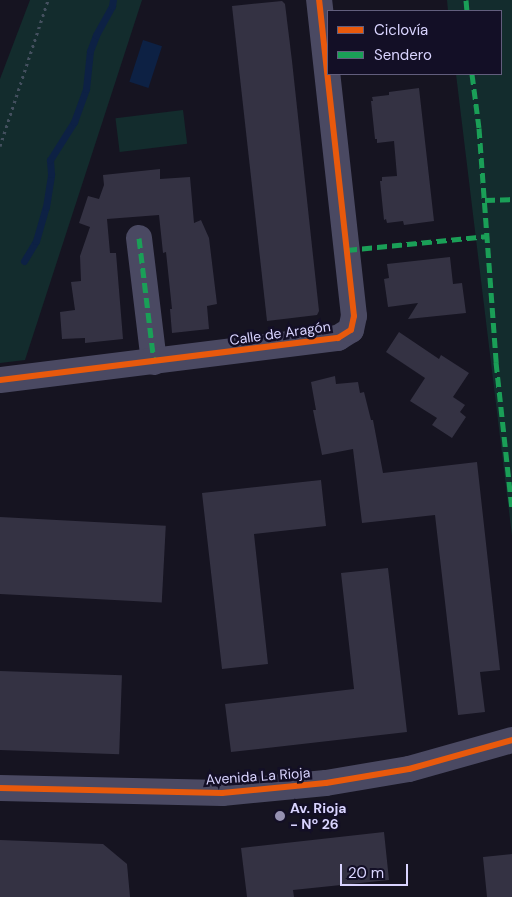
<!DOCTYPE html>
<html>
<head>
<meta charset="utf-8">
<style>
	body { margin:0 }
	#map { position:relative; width:512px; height:897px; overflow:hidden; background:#161421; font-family:"DM Sans",sans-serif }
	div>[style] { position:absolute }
	.green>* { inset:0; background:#132c2d; transform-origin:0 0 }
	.water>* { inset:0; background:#0d2144; transform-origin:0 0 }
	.stream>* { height:7px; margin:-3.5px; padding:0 3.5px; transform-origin:3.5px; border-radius:3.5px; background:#0d2144 }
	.building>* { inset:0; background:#343243; transform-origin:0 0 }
	.path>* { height:3px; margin-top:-1.5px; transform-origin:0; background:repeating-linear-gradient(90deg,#44505f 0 2.5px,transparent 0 6.5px) }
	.minor>* { height:26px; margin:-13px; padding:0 13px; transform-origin:13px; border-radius:13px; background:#4a4962 }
	.quiet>* { height:5px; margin-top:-2.5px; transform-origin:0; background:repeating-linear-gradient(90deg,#1a9f57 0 10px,transparent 0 15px) }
	.cycleway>* { height:6px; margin:-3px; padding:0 3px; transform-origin:3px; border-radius:3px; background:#e8590c }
	.dots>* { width:14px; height:14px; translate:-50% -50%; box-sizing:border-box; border:2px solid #130f26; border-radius:50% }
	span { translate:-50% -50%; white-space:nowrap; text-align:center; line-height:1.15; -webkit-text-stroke:5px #130f26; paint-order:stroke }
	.street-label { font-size:14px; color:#d9d4ff }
	.poi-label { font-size:14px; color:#d9d4ff; font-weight:700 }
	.left { translate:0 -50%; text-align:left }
	.legend { position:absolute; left:327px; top:10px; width:175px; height:65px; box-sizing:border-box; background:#130f26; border:1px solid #625e7d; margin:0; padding:6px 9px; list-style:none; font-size:15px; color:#d9d4ff }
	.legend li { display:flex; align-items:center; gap:10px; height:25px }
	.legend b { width:25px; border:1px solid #625e7d }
	.scale { position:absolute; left:340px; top:864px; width:68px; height:22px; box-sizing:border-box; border:2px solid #d9d4ff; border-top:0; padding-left:6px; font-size:15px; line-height:18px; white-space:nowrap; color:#d9d4ff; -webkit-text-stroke:4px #130f26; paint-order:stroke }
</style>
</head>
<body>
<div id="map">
	<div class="green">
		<i style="clip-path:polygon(30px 0,142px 0,25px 360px,0 363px,0 79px)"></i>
		<i style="clip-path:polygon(447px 0,512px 0,512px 536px,456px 74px,501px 74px,501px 11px,448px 11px)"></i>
		<i style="left:183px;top:110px;width:34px;height:68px;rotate:83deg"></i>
	</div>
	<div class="water">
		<i style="left:143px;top:40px;width:20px;height:44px;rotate:18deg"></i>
	</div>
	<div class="stream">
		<i style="left:24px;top:261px;width:23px;rotate:-59deg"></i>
		<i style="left:36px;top:241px;width:35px;rotate:-74deg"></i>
		<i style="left:46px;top:207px;width:33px;rotate:-81deg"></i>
		<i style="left:51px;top:174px;width:14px;rotate:-94deg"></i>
		<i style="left:50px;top:160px;width:45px;rotate:-57.7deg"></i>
		<i style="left:74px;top:122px;width:35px;rotate:-70deg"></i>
		<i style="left:86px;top:89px;width:38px;rotate:-84deg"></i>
		<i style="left:90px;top:51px;width:17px;rotate:-69deg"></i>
		<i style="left:96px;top:35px;width:33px;rotate:-61deg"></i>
		<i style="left:112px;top:6px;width:6px;rotate:-81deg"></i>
	</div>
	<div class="building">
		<i style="clip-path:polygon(282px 1px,285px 4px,292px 61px,319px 311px,317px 315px,267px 321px,232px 6px)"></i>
		<i style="clip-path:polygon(419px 88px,434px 221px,404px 225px,403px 221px,387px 223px,386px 219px,384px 220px,380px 181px,382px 181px,382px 177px,397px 176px,394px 141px,377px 143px,377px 139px,375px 139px,371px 101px,373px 101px,372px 97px,389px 95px,389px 92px)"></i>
		<i style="clip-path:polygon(160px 169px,160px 179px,190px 177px,194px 223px,201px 220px,209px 238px,217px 304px,207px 306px,209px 329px,172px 333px,170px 309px,172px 309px,166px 252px,163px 253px,159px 215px,107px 219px,110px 253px,116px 253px,123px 339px,85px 343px,85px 338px,62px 339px,60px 312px,75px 310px,71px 282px,81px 281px,80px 256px,90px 227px,79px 223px,88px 196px,99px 199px,104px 185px,103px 175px)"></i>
		<i style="clip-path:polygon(450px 257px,453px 284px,462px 283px,466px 313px,408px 319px,418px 303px,388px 307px,384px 279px,389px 278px,387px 264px)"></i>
		<i style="clip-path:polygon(399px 332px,439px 359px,441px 355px,469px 373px,453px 397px,465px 405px,460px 412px,466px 417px,452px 438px,432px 425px,437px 418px,410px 401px,425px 378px,386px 352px)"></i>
		<i style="clip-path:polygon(335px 376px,336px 384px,358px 382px,360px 393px,364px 392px,371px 420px,373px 420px,383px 473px,477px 462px,500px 670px,480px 672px,485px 712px,458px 715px,435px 515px,362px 523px,353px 449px,322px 455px,313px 410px,316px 410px,311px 382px)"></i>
		<i style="clip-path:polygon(321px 480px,326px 526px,254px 534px,268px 664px,222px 669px,202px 493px)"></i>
		<i style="left:0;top:517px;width:166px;height:77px;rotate:3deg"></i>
		<i style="clip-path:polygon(388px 568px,407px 732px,231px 752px,225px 704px,354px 689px,341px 573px)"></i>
		<i style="left:0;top:671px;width:122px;height:79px;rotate:2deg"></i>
		<i style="clip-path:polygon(384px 832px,389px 880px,293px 890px,294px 897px,247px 897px,241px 848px)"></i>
		<i style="clip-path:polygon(0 840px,103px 844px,127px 864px,130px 897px,0 897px)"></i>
		<i style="clip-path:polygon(512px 854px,512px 897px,487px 897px,483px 857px)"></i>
	</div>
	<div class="path">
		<i style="left:0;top:146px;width:154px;rotate:-71.8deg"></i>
	</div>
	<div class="minor">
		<i style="left:139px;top:238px;width:125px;rotate:83.1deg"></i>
		<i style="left:0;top:380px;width:341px;rotate:-7.1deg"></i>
		<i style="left:338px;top:338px;width:15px;rotate:-32deg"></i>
		<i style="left:351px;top:330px;width:14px;rotate:-78deg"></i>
		<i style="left:354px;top:316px;width:318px;rotate:-96.3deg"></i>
		<i style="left:0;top:788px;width:222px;rotate:1.3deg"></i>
		<i style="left:222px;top:793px;width:104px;rotate:-5.5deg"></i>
		<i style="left:326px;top:783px;width:84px;rotate:-9.6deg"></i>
		<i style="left:409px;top:769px;width:107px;rotate:-15.7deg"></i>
	</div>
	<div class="quiet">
		<i style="left:466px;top:0;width:11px;rotate:85deg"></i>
		<i style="left:472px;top:74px;width:54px;rotate:82.6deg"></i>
		<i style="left:479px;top:128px;width:235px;rotate:85.8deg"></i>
		<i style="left:496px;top:362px;width:148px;rotate:83.8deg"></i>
		<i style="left:485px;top:200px;width:27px;rotate:-2deg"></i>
		<i style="left:139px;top:238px;width:125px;rotate:83.1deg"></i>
		<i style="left:347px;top:250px;width:142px;rotate:-5.7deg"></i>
	</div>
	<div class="cycleway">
		<i style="left:0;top:380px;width:341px;rotate:-7.1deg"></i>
		<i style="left:338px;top:338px;width:15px;rotate:-32deg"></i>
		<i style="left:351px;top:330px;width:14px;rotate:-78deg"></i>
		<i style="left:354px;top:316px;width:318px;rotate:-96.3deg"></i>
		<i style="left:0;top:788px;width:222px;rotate:1.3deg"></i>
		<i style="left:222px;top:793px;width:104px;rotate:-5.5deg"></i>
		<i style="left:326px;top:783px;width:84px;rotate:-9.6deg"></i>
		<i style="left:409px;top:769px;width:107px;rotate:-15.7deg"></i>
	</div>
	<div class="dots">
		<i style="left:280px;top:816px;background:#9591b1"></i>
	</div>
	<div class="street-label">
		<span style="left:280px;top:333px;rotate:-8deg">Calle de Aragón</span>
		<span style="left:258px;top:776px;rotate:-4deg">Avenida La Rioja</span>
	</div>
	<div class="poi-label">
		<span class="left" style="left:290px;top:816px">Av. Rioja<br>- Nº 26</span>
	</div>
	<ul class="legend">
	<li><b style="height:6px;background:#e8590c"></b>Ciclovía</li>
	<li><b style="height:6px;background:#1a9f57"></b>Sendero</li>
	</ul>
	<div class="scale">20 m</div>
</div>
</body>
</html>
